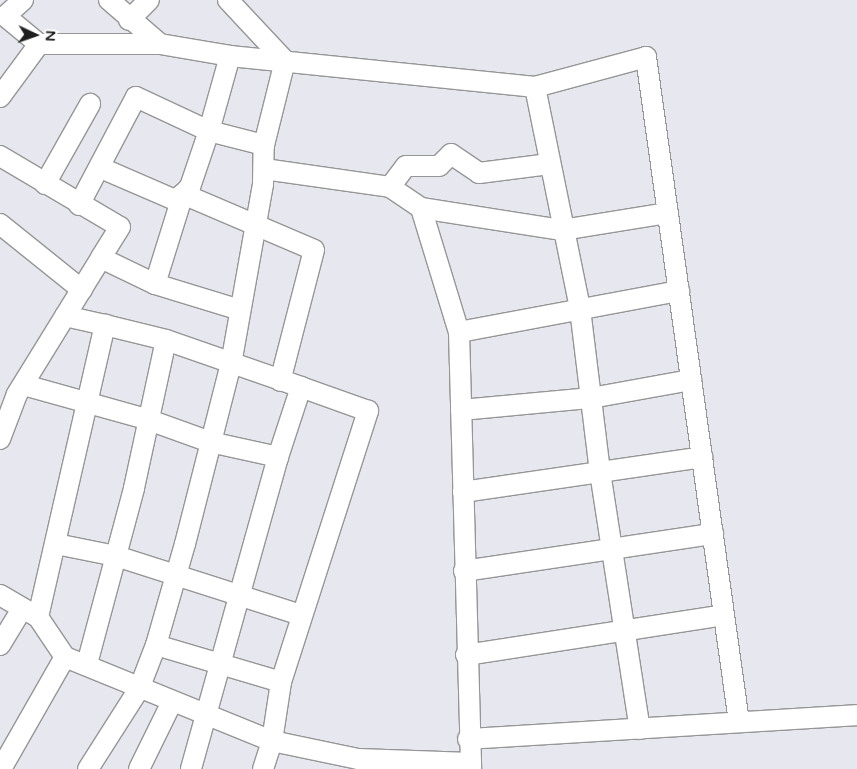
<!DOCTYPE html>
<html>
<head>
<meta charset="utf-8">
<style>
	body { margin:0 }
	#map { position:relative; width:857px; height:769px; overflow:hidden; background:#e7e8ef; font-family:"Varela Round",sans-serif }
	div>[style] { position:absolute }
	.roads { filter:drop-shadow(1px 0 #969696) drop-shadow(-1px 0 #969696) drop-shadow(0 1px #969696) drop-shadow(0 -1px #969696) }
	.minor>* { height:20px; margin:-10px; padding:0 10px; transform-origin:10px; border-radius:10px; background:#fff }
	span { translate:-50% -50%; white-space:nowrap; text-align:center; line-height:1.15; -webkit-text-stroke:4px #fff; paint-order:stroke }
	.north { position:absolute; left:10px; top:10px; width:50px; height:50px; -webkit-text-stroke:4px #fff; paint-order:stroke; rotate:93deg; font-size:14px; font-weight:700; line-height:20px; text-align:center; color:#1f1f1f }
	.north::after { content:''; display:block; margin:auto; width:18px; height:22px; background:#1f1f1f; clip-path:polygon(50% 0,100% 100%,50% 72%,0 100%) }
</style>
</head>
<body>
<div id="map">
	<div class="roads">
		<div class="minor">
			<i style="left:23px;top:0;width:24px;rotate:138deg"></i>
			<i style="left:5px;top:16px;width:44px;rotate:39.5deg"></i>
			<i style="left:109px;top:0;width:67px;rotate:40.8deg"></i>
			<i style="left:228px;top:0;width:83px;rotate:46.9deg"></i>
			<i style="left:129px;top:20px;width:28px;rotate:-45deg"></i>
			<i style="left:535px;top:87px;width:115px;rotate:-15.1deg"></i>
			<i style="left:646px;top:57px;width:671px;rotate:82.04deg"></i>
			<i style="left:0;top:97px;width:66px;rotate:-53.7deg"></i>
			<i style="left:39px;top:44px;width:121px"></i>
			<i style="left:160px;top:44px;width:71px;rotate:9.7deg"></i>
			<i style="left:230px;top:56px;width:307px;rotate:5.8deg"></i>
			<i style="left:535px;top:87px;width:227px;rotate:78.5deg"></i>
			<i style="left:580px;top:309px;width:164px;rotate:83deg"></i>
			<i style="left:600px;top:472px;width:260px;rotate:81.2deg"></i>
			<i style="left:0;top:156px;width:139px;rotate:30.6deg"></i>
			<i style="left:120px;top:227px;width:36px;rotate:122deg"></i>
			<i style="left:101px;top:258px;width:60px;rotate:25.7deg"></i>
			<i style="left:155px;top:284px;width:89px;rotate:17deg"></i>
			<i style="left:101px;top:168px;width:81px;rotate:23.4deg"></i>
			<i style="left:175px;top:200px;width:10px;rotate:-37deg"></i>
			<i style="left:183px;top:194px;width:142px;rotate:23.1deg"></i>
			<i style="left:314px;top:250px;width:135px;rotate:104.5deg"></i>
			<i style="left:264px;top:169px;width:127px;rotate:8.1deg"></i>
			<i style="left:390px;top:187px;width:26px;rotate:-53deg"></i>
			<i style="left:406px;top:166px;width:33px"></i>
			<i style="left:439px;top:166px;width:17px;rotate:-45deg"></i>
			<i style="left:451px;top:154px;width:34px;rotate:34deg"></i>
			<i style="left:479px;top:173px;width:71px;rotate:-7.3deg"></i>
			<i style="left:45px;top:184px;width:92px;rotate:-60.6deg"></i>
			<i style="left:390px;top:187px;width:37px;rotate:34deg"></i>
			<i style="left:421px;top:208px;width:130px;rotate:73deg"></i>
			<i style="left:459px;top:332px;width:437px;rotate:88.4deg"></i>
			<i style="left:79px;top:205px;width:122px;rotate:-62.2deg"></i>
			<i style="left:136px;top:97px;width:81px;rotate:25deg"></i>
			<i style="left:209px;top:131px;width:57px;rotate:14.3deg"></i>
			<i style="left:421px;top:208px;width:143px;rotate:8.9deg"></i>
			<i style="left:562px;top:230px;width:107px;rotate:-9.1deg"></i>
			<i style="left:0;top:224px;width:105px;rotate:38.8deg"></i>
			<i style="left:155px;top:284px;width:94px;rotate:-72.7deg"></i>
			<i style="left:183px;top:194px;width:10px;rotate:-45deg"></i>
			<i style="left:190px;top:187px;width:59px;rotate:-71.3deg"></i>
			<i style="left:209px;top:131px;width:78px;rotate:-74.4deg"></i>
			<i style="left:65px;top:316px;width:41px;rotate:12.7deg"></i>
			<i style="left:459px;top:332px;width:224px;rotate:-10.6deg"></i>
			<i style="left:24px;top:385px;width:130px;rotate:15.6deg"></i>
			<i style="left:149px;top:420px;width:65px;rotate:19.8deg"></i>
			<i style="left:210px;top:442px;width:70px;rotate:12.4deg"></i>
			<i style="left:461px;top:410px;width:131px;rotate:-5.3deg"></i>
			<i style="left:591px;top:398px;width:102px;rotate:-10.2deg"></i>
			<i style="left:0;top:439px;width:48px;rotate:-69.3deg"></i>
			<i style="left:17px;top:394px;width:160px;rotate:-58.3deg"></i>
			<i style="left:463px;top:492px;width:242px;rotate:-8.3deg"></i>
			<i style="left:56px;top:544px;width:61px;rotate:11.3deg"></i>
			<i style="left:116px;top:556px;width:194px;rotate:17.7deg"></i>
			<i style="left:464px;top:571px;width:252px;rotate:-8.5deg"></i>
			<i style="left:0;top:595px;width:44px;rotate:30.1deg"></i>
			<i style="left:38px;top:617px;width:48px;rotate:56deg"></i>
			<i style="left:65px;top:657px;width:223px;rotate:22.1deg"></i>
			<i style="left:272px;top:741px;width:88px;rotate:11.8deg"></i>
			<i style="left:358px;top:759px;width:113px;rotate:2deg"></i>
			<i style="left:38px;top:617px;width:300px;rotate:-77.1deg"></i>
			<i style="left:105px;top:325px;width:63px;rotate:13.8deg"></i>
			<i style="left:166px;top:340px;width:143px;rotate:19.2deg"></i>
			<i style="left:301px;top:387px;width:74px;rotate:108.2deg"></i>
			<i style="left:278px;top:457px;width:324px;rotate:105.6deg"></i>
			<i style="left:0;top:645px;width:42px;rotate:-58.6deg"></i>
			<i style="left:156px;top:645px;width:130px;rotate:16.5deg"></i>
			<i style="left:466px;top:655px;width:261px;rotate:-8.8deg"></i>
			<i style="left:87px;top:664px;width:182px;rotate:-75deg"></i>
			<i style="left:134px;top:488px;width:151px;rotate:-77.8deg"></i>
			<i style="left:468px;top:739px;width:390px;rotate:-3.5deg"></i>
			<i style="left:1px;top:769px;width:129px;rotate:-60.3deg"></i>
			<i style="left:88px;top:769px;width:95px;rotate:-57.5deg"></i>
			<i style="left:139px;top:689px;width:47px;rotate:-68.9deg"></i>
			<i style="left:156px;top:645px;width:105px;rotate:-74deg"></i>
			<i style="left:185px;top:544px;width:186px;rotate:-75.7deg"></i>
			<i style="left:231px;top:364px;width:183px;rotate:-79.9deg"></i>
			<i style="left:263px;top:184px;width:39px;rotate:-89deg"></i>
			<i style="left:264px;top:145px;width:87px;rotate:-76deg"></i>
			<i style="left:139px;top:769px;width:75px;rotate:-63.8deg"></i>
			<i style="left:263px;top:769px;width:29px;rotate:-72deg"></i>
			<i style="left:272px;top:741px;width:60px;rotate:-81.3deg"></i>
			<i style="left:281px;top:682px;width:285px;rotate:-72.2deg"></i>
			<i style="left:368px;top:411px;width:71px;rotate:-160.3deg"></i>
		</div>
	</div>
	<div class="north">N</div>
</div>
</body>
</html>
